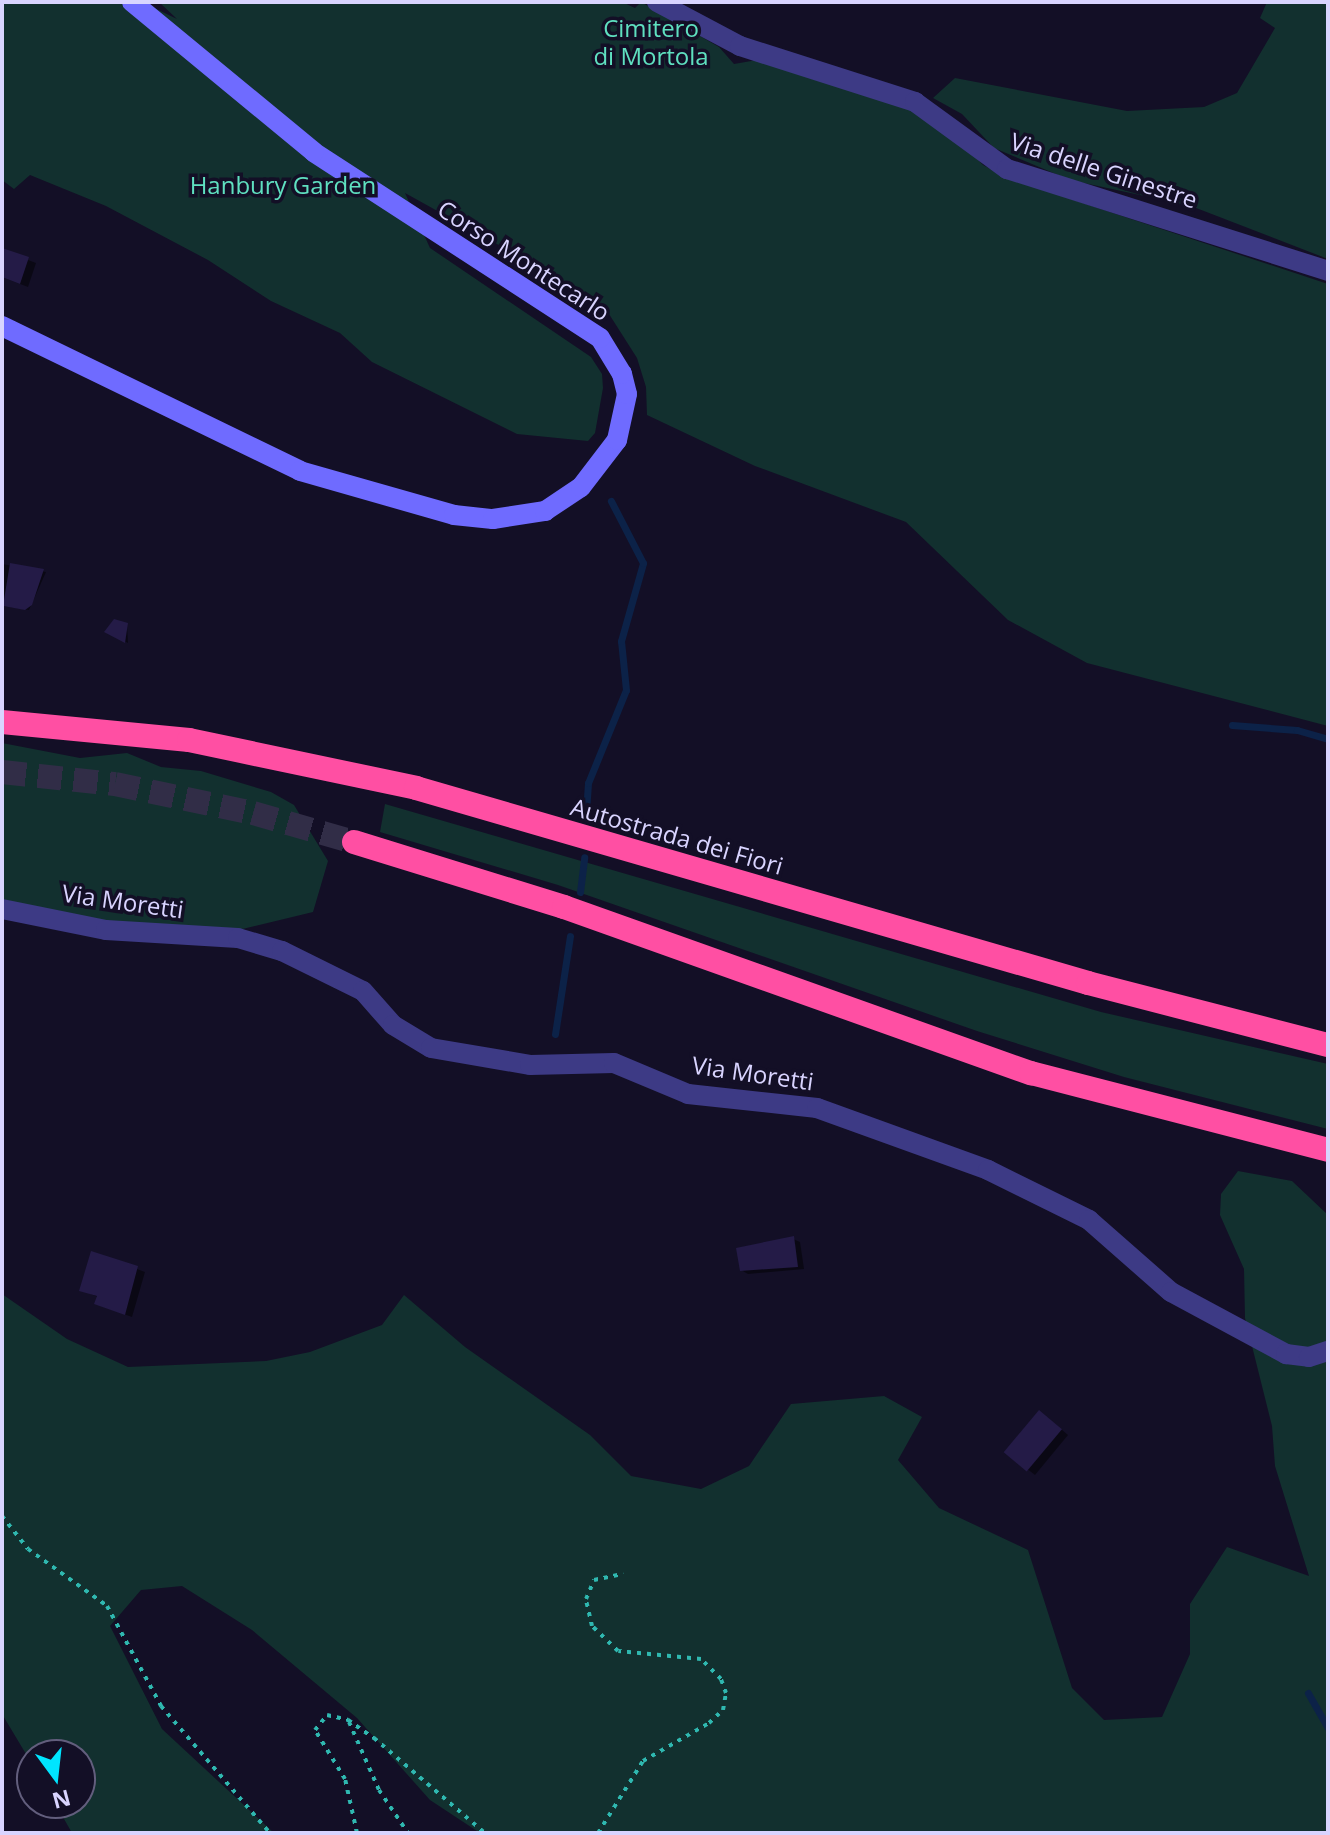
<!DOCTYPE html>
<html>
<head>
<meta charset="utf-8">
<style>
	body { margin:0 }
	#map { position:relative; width:1330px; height:1835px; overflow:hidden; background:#130f26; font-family:"Open Sans",sans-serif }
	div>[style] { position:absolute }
	.green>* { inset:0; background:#12302f }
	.shadow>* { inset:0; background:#0007 }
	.stream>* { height:7px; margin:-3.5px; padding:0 3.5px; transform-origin:3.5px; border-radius:3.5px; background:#0c2248 }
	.building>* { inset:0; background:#241b47; transform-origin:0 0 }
	.motorway-tunnel>* { height:24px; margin-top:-12px; transform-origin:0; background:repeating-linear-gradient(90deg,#312d47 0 24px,transparent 0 36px) }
	.path>* { height:4px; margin-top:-2px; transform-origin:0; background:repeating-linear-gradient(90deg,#2fb8b0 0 4px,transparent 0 10px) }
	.minor>* { height:20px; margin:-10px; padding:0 10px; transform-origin:10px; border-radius:10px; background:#3d3a85 }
	.tertiary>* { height:20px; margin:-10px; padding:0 10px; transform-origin:10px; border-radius:10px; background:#3d3a85 }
	.secondary>* { height:20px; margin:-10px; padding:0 10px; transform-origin:10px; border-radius:10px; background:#6f6bff }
	.motorway>* { height:24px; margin:-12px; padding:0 12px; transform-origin:12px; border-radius:12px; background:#ff4fa3 }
	span { translate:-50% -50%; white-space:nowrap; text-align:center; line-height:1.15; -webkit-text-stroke:7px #130f26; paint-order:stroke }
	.park-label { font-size:24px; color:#5fe0c0 }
	.street-label { font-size:24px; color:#d9d4ff }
	.frame { position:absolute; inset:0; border:4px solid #d9d4ff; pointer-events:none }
	.north { position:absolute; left:16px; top:1739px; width:80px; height:80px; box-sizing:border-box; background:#130f26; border:2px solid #625e7d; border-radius:50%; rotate:165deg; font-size:22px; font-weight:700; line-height:32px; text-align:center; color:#d9d4ff }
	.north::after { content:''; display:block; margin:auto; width:28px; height:36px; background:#00e5ff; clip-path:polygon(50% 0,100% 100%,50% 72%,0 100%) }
</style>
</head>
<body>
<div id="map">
	<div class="green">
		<i style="clip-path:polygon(2px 2px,142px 2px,177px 19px,159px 2px,622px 2px,635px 8px,641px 2px,719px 47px,734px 64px,757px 60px,855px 87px,942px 124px,983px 165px,1007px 178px,1328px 284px,1328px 726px,1087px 663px,1008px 620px,906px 522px,755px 466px,647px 415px,646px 387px,637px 358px,609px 314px,578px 289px,405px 193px,430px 248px,591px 357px,602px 374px,603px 388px,595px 433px,588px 441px,517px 434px,372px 362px,340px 333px,271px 301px,208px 260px,106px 206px,30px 175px,14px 189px,2px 180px)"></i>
		<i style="clip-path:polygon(1267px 2px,1328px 2px,1328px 259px,1191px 206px,1070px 180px,994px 148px,962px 114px,933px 98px,955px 78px,1127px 111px,1204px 107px,1237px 93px,1275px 28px,1260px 18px)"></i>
		<i style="clip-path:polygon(2px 743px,80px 758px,127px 753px,161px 767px,201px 771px,271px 792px,294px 805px,328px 861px,313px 912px,234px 931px,83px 919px,2px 899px)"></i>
		<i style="clip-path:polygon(385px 804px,1101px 1012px,1328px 1064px,1328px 1129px,1124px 1077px,977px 1031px,558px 885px,380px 832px)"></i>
		<i style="clip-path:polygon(1238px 1171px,1292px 1181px,1328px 1215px,1328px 1833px,480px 1833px,430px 1800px,357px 1718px,252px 1630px,182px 1586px,141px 1590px,110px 1626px,162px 1729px,274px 1833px,72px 1833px,55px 1803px,80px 1803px,80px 1755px,32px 1755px,32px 1764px,2px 1714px,2px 1294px,67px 1339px,128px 1367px,266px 1361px,310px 1352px,382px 1325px,404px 1295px,465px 1347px,590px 1435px,631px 1476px,701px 1489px,749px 1466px,791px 1404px,884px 1396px,922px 1417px,898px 1460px,939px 1508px,1028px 1550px,1072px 1688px,1104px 1720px,1162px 1717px,1190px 1654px,1190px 1604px,1227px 1547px,1309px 1576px,1275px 1466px,1272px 1426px,1245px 1318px,1244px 1269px,1220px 1215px,1221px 1194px)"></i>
	</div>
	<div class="shadow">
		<i style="clip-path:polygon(2px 250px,36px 263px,28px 287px,2px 277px)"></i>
		<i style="clip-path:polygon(2px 564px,46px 572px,29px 610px,2px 606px)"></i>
		<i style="clip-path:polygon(127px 625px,128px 643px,107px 632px)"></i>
		<i style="clip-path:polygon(793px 1239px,800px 1242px,804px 1269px,748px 1274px,741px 1270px)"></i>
		<i style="clip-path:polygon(93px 1253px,145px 1272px,132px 1317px,104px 1307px,98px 1297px,81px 1290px)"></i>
		<i style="clip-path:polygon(1047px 1417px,1068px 1435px,1035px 1475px,1006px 1452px)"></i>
	</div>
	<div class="stream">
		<i style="left:1232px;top:725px;width:65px;rotate:4.4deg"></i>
		<i style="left:1297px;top:730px;width:32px;rotate:16deg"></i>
		<i style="left:586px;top:812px;width:29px;rotate:-86deg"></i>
		<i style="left:588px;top:783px;width:100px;rotate:-67.8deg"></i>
		<i style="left:626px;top:690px;width:49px;rotate:-95.8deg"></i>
		<i style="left:621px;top:641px;width:81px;rotate:-74.2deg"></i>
		<i style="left:643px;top:563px;width:70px;rotate:-117.3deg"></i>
		<i style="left:580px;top:892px;width:35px;rotate:-83deg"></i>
		<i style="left:555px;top:1034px;width:99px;rotate:-81.3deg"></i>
		<i style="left:1308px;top:1693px;width:40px;rotate:60.3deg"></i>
	</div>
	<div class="building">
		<i style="clip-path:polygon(2px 248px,29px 257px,20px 284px,2px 277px)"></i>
		<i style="clip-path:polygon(10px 563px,44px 569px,32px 605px,25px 610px,3px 606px)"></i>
		<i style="clip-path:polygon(114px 619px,128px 623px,125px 643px,104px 632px)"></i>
		<i style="clip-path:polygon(794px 1236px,798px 1267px,740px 1271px,736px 1248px)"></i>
		<i style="clip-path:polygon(91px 1251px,138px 1266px,125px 1315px,94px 1304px,97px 1296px,79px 1291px)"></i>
		<i style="left:1039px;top:1410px;width:30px;height:55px;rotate:40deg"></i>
	</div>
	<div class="motorway-tunnel">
		<i style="left:2px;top:772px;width:114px;rotate:6.1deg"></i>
		<i style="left:115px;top:784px;width:141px;rotate:11.9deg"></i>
		<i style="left:253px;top:813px;width:105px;rotate:16deg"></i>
	</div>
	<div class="path">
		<i style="left:2px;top:1516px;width:42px;rotate:51.8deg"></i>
		<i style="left:28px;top:1549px;width:97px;rotate:35.8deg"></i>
		<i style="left:107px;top:1606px;width:114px;rotate:61.6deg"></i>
		<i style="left:161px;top:1706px;width:167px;rotate:49.4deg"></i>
		<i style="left:349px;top:1722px;width:74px;rotate:66.2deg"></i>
		<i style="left:379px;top:1790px;width:52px;rotate:56deg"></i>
		<i style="left:357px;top:1833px;width:55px;rotate:-102.5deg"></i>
		<i style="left:345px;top:1779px;width:57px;rotate:-121.5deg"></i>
		<i style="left:315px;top:1730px;width:19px;rotate:-51deg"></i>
		<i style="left:327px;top:1715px;width:22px;rotate:13deg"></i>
		<i style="left:348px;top:1720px;width:32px;rotate:35deg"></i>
		<i style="left:374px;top:1738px;width:146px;rotate:40.6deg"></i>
		<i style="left:598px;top:1833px;width:85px;rotate:-58deg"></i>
		<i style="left:643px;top:1761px;width:76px;rotate:-29.9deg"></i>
		<i style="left:709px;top:1723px;width:19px;rotate:-43deg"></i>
		<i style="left:723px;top:1710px;width:17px;rotate:-80deg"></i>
		<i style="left:726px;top:1693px;width:15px;rotate:-110deg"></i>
		<i style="left:721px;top:1679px;width:28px;rotate:-135deg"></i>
		<i style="left:701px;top:1659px;width:83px;rotate:-174.5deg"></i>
		<i style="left:618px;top:1651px;width:36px;rotate:-136deg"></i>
		<i style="left:592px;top:1626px;width:28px;rotate:-103deg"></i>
		<i style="left:586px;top:1599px;width:21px;rotate:-67deg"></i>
		<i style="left:594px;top:1580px;width:30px;rotate:-12deg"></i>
	</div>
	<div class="minor">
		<i style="left:2px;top:909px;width:106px;rotate:11.4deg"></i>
		<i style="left:106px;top:930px;width:132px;rotate:3.5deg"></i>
		<i style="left:238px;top:938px;width:46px;rotate:16.5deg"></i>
		<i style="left:282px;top:951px;width:90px;rotate:26.3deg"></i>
		<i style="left:363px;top:991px;width:45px;rotate:48.6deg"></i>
		<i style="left:393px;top:1025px;width:44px;rotate:31.2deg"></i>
		<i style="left:431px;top:1048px;width:100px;rotate:9.7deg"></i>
		<i style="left:530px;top:1065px;width:84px;rotate:-1.4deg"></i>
		<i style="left:614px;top:1063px;width:80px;rotate:22.7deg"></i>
		<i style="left:688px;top:1094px;width:130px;rotate:6.2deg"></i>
		<i style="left:817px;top:1108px;width:182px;rotate:19.9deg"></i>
		<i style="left:988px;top:1170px;width:113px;rotate:26.3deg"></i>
		<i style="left:1089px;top:1220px;width:109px;rotate:41.3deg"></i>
		<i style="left:1171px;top:1292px;width:131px;rotate:28.3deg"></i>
		<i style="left:1286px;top:1354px;width:23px;rotate:7deg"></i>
		<i style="left:1309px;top:1357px;width:20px;rotate:-18deg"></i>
	</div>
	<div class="tertiary">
		<i style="left:657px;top:2px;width:94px;rotate:27.9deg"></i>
		<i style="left:740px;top:46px;width:184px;rotate:17.7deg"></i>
		<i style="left:915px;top:102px;width:114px;rotate:36.1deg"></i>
		<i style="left:1007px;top:169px;width:337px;rotate:17.6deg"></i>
	</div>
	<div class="secondary">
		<i style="left:2px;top:326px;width:331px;rotate:25.9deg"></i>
		<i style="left:300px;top:471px;width:160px;rotate:15.9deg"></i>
		<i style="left:454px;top:515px;width:39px;rotate:6deg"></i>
		<i style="left:493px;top:519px;width:53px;rotate:-8.7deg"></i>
		<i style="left:545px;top:511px;width:43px;rotate:-33.7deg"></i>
		<i style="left:581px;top:487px;width:59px;rotate:-52.5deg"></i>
		<i style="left:617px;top:440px;width:47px;rotate:-77.7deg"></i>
		<i style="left:627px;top:394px;width:21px;rotate:-104deg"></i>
		<i style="left:622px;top:374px;width:42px;rotate:-121.4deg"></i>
		<i style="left:600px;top:338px;width:341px;rotate:-147deg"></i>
		<i style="left:314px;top:152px;width:236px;rotate:-140.5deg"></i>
	</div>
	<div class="motorway">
		<i style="left:2px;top:722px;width:188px;rotate:5.5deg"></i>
		<i style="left:189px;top:740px;width:232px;rotate:11.9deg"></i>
		<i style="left:416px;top:788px;width:700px;rotate:16.18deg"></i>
		<i style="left:1088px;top:983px;width:248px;rotate:14.5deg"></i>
		<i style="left:354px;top:842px;width:220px;rotate:17.2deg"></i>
		<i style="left:564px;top:907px;width:496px;rotate:19.6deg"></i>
		<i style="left:1031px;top:1073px;width:307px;rotate:14.5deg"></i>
	</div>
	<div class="park-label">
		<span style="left:651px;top:42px">Cimitero<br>di Mortola</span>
		<span style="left:283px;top:185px">Hanbury Garden</span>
	</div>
	<div class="street-label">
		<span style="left:1104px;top:170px;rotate:18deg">Via delle Ginestre</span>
		<span style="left:524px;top:260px;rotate:33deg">Corso Montecarlo</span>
		<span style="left:677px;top:836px;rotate:16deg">Autostrada dei Fiori</span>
		<span style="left:123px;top:901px;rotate:8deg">Via Moretti</span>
		<span style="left:753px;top:1073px;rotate:8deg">Via Moretti</span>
	</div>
	<div class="frame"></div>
	<div class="north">N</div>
</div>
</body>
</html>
